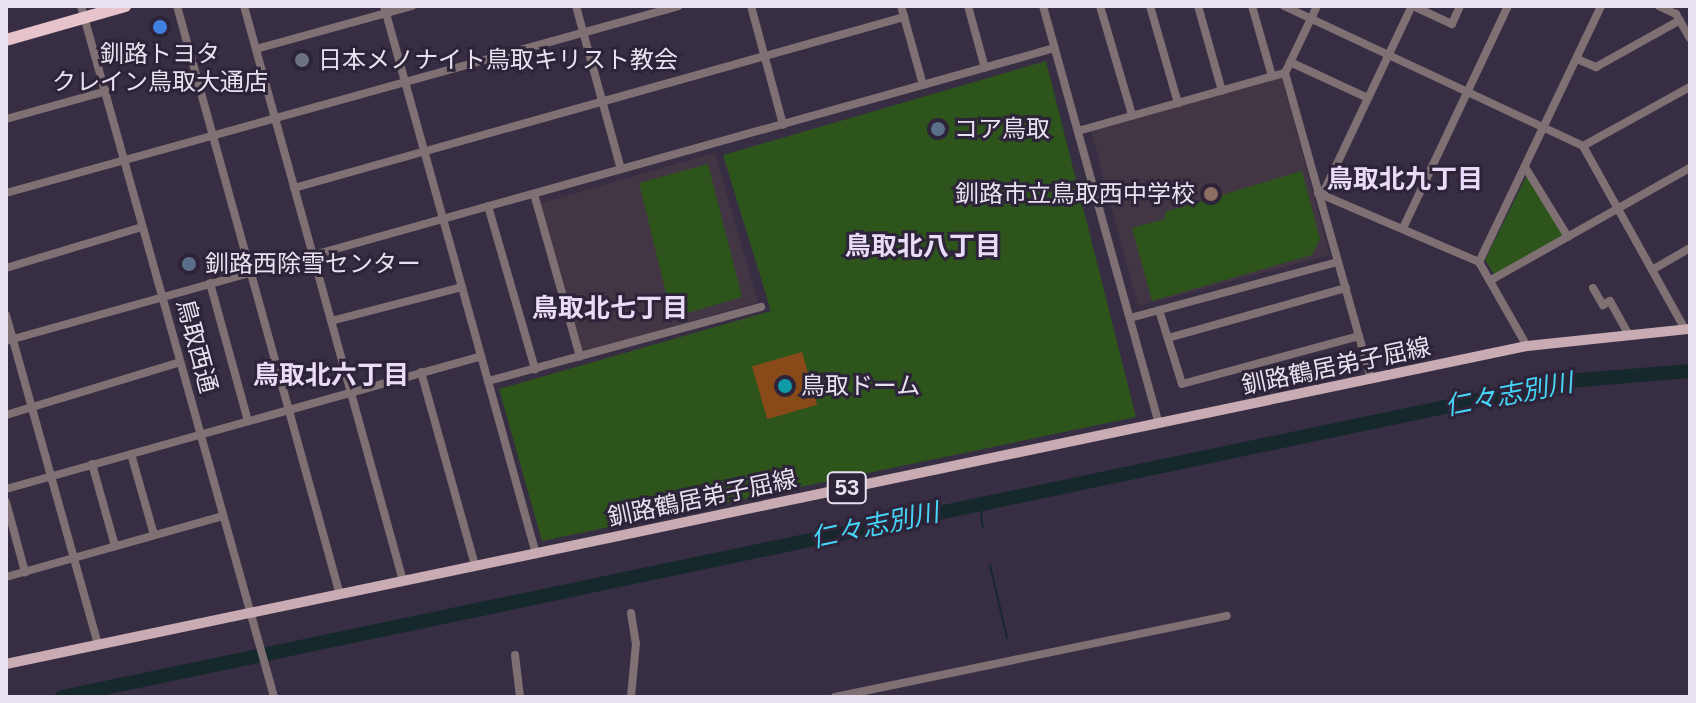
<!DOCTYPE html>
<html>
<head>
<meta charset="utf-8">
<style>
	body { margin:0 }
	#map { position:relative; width:1696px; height:703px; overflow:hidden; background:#382e44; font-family:Arial,"Noto Sans JP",sans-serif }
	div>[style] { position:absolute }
	.education>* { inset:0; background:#433644; transform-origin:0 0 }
	.green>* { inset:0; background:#2d541a }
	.stream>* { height:2px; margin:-1px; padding:0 1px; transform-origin:1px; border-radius:1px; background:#15282c }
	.river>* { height:14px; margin:-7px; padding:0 7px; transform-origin:7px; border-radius:7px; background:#15282c }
	.building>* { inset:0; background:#884a18; transform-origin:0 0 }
	.minor>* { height:8px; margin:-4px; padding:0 4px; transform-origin:4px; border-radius:4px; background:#7f7074 }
	.major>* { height:10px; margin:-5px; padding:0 5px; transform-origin:5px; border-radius:5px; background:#c9acb3 }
	.highway>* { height:12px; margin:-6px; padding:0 6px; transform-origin:6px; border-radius:6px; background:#e7c4cc }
	.dots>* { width:22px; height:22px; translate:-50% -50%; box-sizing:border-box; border:4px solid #2e2439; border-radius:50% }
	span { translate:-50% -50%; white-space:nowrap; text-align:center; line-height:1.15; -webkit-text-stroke:6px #2e2439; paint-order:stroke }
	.shield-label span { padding:2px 6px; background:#2e2439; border:2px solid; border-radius:6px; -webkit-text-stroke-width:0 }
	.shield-label { font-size:22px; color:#e8e2f0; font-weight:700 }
	.poi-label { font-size:24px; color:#e8e2f0 }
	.left { translate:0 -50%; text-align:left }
	.right { translate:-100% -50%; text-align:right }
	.street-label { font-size:24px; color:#e8e2f0 }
	.neighbourhood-label { font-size:26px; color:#e8dcf8; font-weight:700 }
	.water-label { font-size:26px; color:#45d6f7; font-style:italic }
	.frame { position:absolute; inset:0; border:8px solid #e8e2f0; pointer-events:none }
</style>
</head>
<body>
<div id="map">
	<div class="education">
		<i style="left:1282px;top:78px;width:183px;height:198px;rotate:75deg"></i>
		<i style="left:715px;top:153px;width:155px;height:184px;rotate:74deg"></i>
	</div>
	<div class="green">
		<i style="clip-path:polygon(1046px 61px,1136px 417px,542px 541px,499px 389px,771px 311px,723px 155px)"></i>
		<i style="clip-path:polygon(708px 164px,742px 297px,684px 314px,669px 305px,639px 183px)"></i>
		<i style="clip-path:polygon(1302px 171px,1320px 239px,1312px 255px,1152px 301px,1132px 228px,1165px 219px,1165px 212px)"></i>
		<i style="clip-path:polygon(1527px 175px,1564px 235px,1494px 274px,1485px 260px)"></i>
	</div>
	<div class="stream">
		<i style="left:980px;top:504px;width:24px;rotate:83deg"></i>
		<i style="left:990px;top:565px;width:75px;rotate:76.9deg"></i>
	</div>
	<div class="river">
		<i style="left:62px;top:697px;width:1539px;rotate:-11.85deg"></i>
		<i style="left:1568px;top:381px;width:122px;rotate:-4.7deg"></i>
	</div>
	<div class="building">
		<i style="left:802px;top:352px;width:55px;height:52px;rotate:74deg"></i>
	</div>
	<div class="minor">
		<i style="left:81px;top:6px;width:717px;rotate:74.39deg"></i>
		<i style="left:177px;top:6px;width:611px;rotate:74.53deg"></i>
		<i style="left:244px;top:6px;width:597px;rotate:74.54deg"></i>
		<i style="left:384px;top:6px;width:569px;rotate:74.5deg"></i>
		<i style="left:576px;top:6px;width:169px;rotate:74.6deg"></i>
		<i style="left:751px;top:6px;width:123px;rotate:74.9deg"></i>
		<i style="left:901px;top:6px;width:82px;rotate:74.4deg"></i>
		<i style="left:968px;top:6px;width:64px;rotate:74.7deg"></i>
		<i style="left:1043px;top:6px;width:433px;rotate:74.5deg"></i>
		<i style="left:1100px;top:6px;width:114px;rotate:73.6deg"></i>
		<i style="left:1150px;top:6px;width:101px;rotate:73.9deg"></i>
		<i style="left:1198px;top:6px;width:88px;rotate:74.2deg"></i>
		<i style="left:1252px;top:6px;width:73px;rotate:74.1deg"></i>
		<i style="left:1284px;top:6px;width:330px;rotate:25.1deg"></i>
		<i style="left:1583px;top:146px;width:210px;rotate:60.9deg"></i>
		<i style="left:1317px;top:6px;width:74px;rotate:115.5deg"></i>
		<i style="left:1285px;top:73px;width:318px;rotate:74.3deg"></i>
		<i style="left:1413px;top:6px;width:43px;rotate:24.8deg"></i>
		<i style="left:1452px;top:24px;width:20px;rotate:-66deg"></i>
		<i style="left:1659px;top:6px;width:19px;rotate:25deg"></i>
		<i style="left:1676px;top:14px;width:28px;rotate:60deg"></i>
		<i style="left:256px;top:49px;width:162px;rotate:-15.4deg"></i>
		<i style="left:1577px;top:59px;width:21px;rotate:23deg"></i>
		<i style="left:1596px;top:67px;width:96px;rotate:-29.2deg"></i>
		<i style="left:1290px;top:62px;width:86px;rotate:24.8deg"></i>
		<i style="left:6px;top:119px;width:104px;rotate:-15.6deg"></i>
		<i style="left:1078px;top:131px;width:215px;rotate:-15.7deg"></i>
		<i style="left:1583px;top:146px;width:122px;rotate:-28.9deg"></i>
		<i style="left:1525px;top:167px;width:82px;rotate:58.4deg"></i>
		<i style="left:294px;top:188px;width:634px;rotate:-15.66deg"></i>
		<i style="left:1324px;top:191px;width:205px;rotate:-64.6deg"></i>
		<i style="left:6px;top:193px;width:698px;rotate:-15.53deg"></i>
		<i style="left:1318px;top:193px;width:175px;rotate:23.2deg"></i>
		<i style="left:1479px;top:262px;width:97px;rotate:60.3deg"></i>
		<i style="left:534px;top:194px;width:169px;rotate:74.2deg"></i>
		<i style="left:488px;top:206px;width:170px;rotate:73.9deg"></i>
		<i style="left:1404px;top:226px;width:243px;rotate:-64.7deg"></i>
		<i style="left:1479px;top:262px;width:284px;rotate:-64.5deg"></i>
		<i style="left:6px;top:268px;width:142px;rotate:-16.8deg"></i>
		<i style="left:1652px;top:270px;width:44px;rotate:-30.1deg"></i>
		<i style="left:1491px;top:280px;width:228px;rotate:-29.4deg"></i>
		<i style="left:210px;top:283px;width:143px;rotate:74.6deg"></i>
		<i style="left:1593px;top:288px;width:20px;rotate:60deg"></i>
		<i style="left:1603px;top:305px;width:8px;rotate:-30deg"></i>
		<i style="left:1610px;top:301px;width:37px;rotate:61deg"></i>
		<i style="left:1159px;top:310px;width:77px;rotate:72.7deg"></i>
		<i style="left:1182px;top:384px;width:183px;rotate:-15.2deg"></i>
		<i style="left:6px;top:315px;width:343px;rotate:74.4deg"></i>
		<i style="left:1130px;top:318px;width:215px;rotate:-15.1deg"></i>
		<i style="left:331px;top:321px;width:135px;rotate:-14.5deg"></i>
		<i style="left:1168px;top:338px;width:185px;rotate:-15.7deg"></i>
		<i style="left:6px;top:341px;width:1089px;rotate:-15.61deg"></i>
		<i style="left:421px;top:372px;width:201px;rotate:74.4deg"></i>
		<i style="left:488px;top:381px;width:283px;rotate:-15.2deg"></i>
		<i style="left:6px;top:415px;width:182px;rotate:-16.9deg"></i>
		<i style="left:131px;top:454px;width:84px;rotate:74.1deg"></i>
		<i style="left:92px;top:464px;width:85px;rotate:74.3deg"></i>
		<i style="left:6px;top:489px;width:493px;rotate:-15.6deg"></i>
		<i style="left:6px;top:502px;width:73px;rotate:74.8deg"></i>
		<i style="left:6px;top:577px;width:225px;rotate:-15.7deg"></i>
		<i style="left:631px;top:613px;width:30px;rotate:81deg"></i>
		<i style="left:636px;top:643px;width:54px;rotate:95.3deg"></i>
		<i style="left:515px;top:655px;width:42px;rotate:83.2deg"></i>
		<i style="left:835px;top:697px;width:400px;rotate:-11.7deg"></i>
	</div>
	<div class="major">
		<i style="left:6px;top:664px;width:1554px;rotate:-11.81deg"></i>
		<i style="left:1527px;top:346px;width:164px;rotate:-6deg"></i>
	</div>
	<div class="highway">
		<i style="left:6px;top:40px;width:124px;rotate:-15.9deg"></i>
	</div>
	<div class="dots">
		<i style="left:160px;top:27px;background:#3f7fe0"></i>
		<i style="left:302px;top:60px;background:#6b7280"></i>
		<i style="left:938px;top:129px;background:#5c6f8a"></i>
		<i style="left:1211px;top:194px;background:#8d6e63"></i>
		<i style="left:189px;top:264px;background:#5c6f8a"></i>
		<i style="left:785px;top:386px;background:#0f9aa8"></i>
	</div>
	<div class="shield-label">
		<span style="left:847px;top:488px">53</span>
	</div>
	<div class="poi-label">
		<span style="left:160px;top:68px">釧路トヨタ<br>クレイン鳥取大通店</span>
		<span class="left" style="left:318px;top:60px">日本メノナイト鳥取キリスト教会</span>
		<span class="left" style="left:954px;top:129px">コア鳥取</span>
		<span class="right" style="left:1195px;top:194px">釧路市立鳥取西中学校</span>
		<span class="left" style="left:205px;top:264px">釧路西除雪センター</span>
		<span class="left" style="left:801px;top:386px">鳥取ドーム</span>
	</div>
	<div class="street-label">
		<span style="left:197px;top:346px;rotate:75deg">鳥取西通</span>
		<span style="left:1336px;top:366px;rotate:-12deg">釧路鶴居弟子屈線</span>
		<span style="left:702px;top:498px;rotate:-12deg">釧路鶴居弟子屈線</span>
	</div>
	<div class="neighbourhood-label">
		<span style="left:1405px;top:180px">鳥取北九丁目</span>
		<span style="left:923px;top:247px">鳥取北八丁目</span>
		<span style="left:610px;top:309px">鳥取北七丁目</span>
		<span style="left:331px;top:376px">鳥取北六丁目</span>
	</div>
	<div class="water-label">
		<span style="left:1509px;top:395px;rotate:-11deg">仁々志別川</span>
		<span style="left:875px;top:526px;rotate:-12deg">仁々志別川</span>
	</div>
	<div class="frame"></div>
</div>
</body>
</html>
